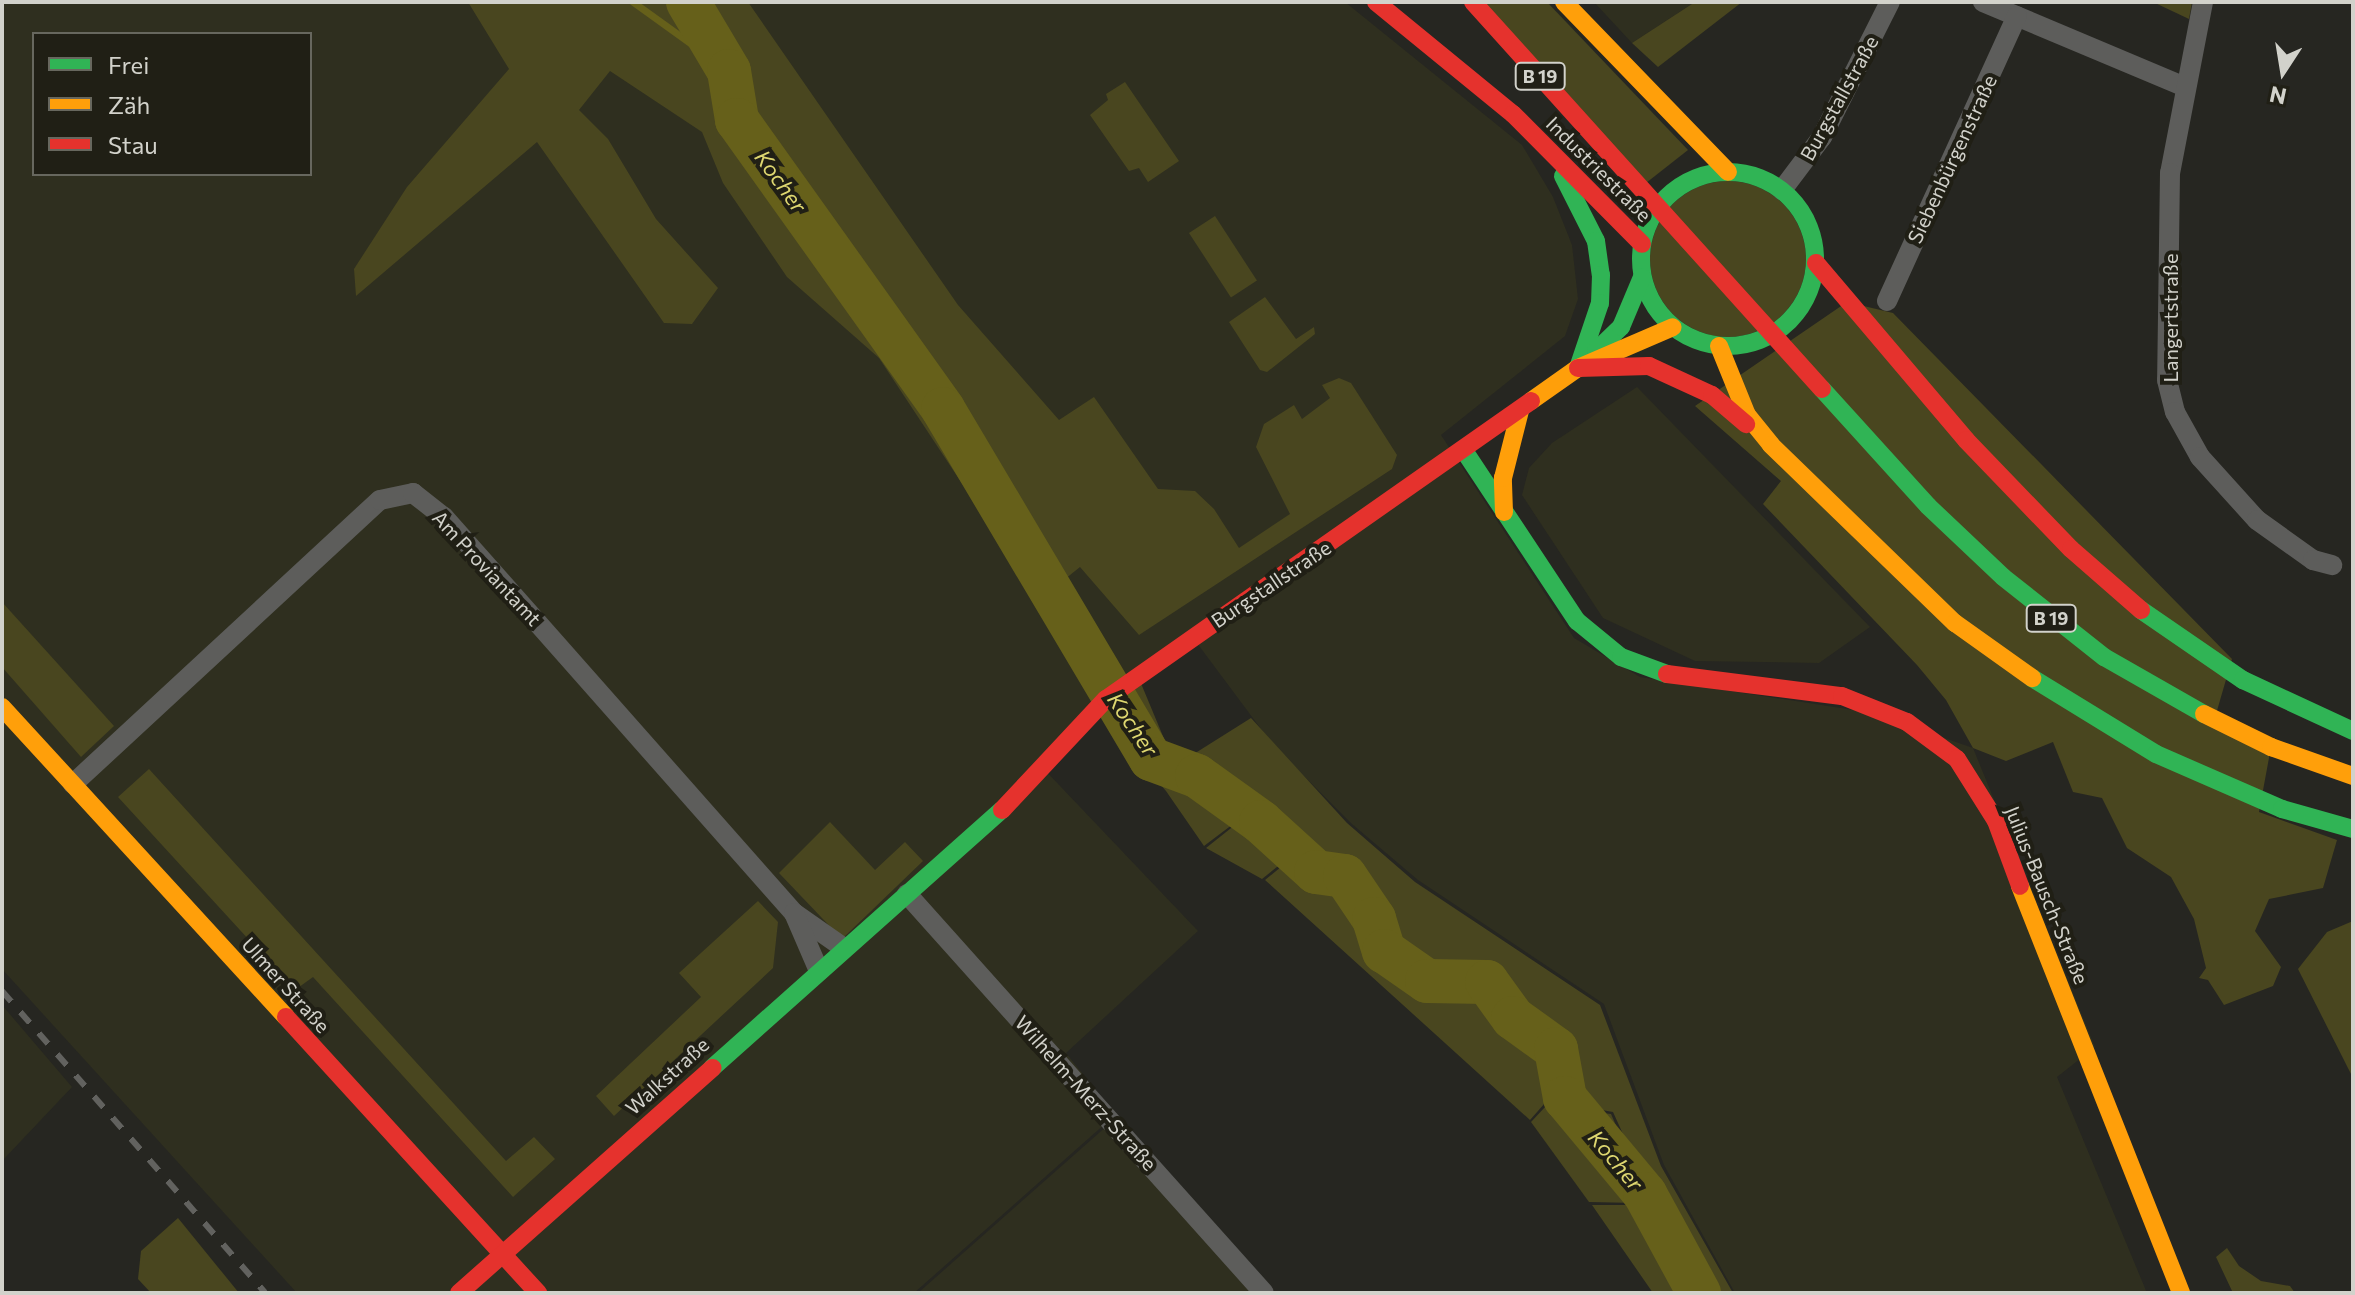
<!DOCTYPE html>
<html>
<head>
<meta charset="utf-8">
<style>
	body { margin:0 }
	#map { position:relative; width:2355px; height:1295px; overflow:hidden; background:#262621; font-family:Commissioner,sans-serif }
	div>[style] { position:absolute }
	.built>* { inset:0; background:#2f2f1f }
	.green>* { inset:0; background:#49461f; transform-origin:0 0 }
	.round { border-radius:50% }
	.stream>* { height:7px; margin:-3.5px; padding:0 3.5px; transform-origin:3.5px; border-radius:3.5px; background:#66601a }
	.river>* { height:44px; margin:-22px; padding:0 22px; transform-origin:22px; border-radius:22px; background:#66601a }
	.street>* { height:20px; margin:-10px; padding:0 10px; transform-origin:10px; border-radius:10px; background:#5d5d5b }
	.fast>* { height:18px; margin:-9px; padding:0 9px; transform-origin:9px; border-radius:9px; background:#30b455 }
	.fast>.ring { margin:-9px; padding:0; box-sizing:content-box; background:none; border:18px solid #30b455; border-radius:50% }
	.slow>* { height:18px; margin:-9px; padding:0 9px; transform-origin:9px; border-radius:9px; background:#ff9f0a }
	.jam>* { height:18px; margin:-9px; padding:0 9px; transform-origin:9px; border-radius:9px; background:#e5322d }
	.rail>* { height:6px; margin-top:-3px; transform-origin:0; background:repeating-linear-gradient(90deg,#62625f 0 14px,transparent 0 28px) }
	span { translate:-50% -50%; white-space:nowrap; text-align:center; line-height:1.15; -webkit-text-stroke:8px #201f15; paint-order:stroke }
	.shield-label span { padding:2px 6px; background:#201f15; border:2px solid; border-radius:6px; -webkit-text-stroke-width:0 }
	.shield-label { font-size:18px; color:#d2d2cb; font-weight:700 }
	.street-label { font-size:20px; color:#d2d2cb }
	.water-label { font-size:22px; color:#ded770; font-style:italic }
	.frame { position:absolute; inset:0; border:4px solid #d2d2cb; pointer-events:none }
	.legend { position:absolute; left:32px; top:32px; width:280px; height:144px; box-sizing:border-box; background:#201f15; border:2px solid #67675e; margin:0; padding:10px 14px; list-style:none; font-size:24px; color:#d2d2cb }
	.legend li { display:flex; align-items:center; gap:16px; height:40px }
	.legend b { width:40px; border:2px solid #67675e }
	.north { position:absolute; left:2243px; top:32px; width:80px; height:80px; -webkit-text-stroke:6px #201f15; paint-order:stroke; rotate:192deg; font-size:22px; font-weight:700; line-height:32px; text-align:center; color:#d2d2cb }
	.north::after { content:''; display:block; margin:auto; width:28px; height:36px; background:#d2d2cb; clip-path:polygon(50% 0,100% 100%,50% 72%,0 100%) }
</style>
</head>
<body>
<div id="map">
	<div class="built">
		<i style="clip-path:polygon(evenodd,2px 2px,1345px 2px,1522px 145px,1553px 197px,1572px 245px,1578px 299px,1565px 336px,1441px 435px,1574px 638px,1640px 677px,1873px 713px,1973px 748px,2095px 1047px,2057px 1077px,2147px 1293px,1735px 1293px,1664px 1165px,1604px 1004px,1418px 880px,1352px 824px,1273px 745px,1191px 635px,1041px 766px,1198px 931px,1066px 1053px,1115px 1115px,914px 1293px,297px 1293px,2px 969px,2px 2px,34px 34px,310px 34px,310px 174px,34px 174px,34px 34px)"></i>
		<i style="clip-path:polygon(1594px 2px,1695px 2px,1632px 43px)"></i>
		<i style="clip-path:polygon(1637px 387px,1870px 627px,1819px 663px,1695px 661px,1603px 618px,1522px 495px,1529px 468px,1552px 443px)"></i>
		<i style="clip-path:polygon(2px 1005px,72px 1087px,2px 1161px)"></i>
		<i style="clip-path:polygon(1108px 1125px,1258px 1293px,918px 1293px)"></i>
	</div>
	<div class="green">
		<i style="clip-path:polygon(468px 2px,748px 2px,958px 305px,1059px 420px,1094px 397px,1158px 489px,1195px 491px,1214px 509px,1239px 548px,1290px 514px,1256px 447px,1264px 424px,1294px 405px,1302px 419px,1330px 398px,1322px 385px,1339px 378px,1351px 383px,1397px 455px,1392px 469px,1139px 635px,1080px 567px,1039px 600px,879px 358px,787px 277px,723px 183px,702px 132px,610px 71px,579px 110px,608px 139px,656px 219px,718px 288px,692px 324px,664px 323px,537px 142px,356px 296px,354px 269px,407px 187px,509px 69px)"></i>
		<i style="clip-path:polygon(1480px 2px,1547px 2px,1688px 150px,1646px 183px)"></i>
		<i style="clip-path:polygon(1695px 2px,1742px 2px,1658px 67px,1632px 43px)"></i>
		<i style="clip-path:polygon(2153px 2px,2192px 2px,2189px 19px)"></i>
		<i style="clip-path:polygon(1125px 82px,1179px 161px,1148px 182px,1139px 168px,1129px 171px,1090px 115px,1108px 100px,1106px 94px)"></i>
		<i class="round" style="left:1650px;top:181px;width:156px;height:156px"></i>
		<i style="left:1215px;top:216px;width:77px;height:31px;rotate:57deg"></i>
		<i style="clip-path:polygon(1265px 297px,1296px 339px,1314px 327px,1315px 334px,1267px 372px,1260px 370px,1229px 322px)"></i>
		<i style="clip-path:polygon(1847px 302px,1893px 313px,2232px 659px,2214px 721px,2271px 747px,2259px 812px,2337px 840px,2323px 888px,2269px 899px,2255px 931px,2281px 967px,2273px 986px,2224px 1005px,2208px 980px,2199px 978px,2206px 968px,2194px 919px,2171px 877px,2127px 848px,2102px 798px,2073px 792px,2053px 742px,2006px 761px,1973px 748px,1946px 700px,1917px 665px,1763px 504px,1781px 481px,1695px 406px)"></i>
		<i style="clip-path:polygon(2px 602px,114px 726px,81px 757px,2px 667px)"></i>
		<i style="clip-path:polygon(1140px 681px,1165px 741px,1253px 809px,1204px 846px,1166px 791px,1099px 714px)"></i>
		<i style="clip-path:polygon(1251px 718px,1347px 823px,1415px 882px,1600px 1005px,1661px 1166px,1733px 1293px,1653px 1293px,1592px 1205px,1640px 1205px,1642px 1176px,1613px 1112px,1575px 1105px,1568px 1096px,1558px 1045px,1516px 1016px,1489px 979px,1429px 977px,1387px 949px,1377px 916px,1348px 874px,1317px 869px,1297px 851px,1262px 879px,1206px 848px,1255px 809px,1189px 757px)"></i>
		<i style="clip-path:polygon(149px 769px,506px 1161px,534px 1137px,555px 1159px,513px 1197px,313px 977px,295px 990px,118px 797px)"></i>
		<i style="clip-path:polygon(830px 822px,875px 870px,905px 842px,923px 861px,842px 939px,779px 873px)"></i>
		<i style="clip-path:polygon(1293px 857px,1314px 875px,1344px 879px,1371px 921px,1381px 954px,1426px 984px,1485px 987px,1512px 1022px,1552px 1051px,1563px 1103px,1545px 1103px,1530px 1120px,1265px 880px)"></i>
		<i style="clip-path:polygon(758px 901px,778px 922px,773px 968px,614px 1116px,596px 1096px,701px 997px,679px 973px)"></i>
		<i style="clip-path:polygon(2353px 921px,2353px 1075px,2352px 1076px,2298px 969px,2327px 932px)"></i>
		<i style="clip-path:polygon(1546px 1106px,1611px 1114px,1638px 1176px,1637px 1203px,1589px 1202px,1531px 1122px)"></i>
		<i style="clip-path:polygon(178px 1218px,239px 1293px,151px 1293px,138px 1279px,141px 1251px)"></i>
		<i style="clip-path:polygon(2227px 1248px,2239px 1266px,2261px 1281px,2290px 1286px,2295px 1293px,2233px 1293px,2216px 1257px)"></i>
	</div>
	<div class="stream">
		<i style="left:633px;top:2px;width:118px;rotate:35.7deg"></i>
	</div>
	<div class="river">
		<i style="left:688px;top:2px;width:80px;rotate:59.3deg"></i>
		<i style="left:729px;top:71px;width:50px;rotate:80.7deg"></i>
		<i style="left:737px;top:120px;width:355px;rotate:54.5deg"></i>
		<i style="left:943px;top:409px;width:407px;rotate:59.3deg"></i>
		<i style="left:1151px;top:759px;width:49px;rotate:20.3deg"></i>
		<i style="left:1197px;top:776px;width:79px;rotate:35.7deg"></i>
		<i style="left:1261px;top:822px;width:74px;rotate:42.3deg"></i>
		<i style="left:1316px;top:872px;width:29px;rotate:8deg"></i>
		<i style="left:1345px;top:876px;width:52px;rotate:56deg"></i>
		<i style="left:1374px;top:919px;width:34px;rotate:73deg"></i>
		<i style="left:1384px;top:951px;width:52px;rotate:34.9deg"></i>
		<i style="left:1427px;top:981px;width:60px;rotate:1deg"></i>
		<i style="left:1487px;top:982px;width:44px;rotate:54.2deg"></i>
		<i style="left:1513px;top:1018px;width:53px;rotate:35.8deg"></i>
		<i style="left:1556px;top:1049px;width:50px;rotate:79.6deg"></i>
		<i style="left:1565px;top:1098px;width:125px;rotate:50.2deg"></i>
		<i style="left:1645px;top:1194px;width:113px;rotate:61.4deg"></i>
	</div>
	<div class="street">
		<i style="left:1983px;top:2px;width:219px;rotate:22.8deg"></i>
		<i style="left:2203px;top:2px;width:174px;rotate:100.9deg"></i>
		<i style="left:2170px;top:173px;width:207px;rotate:90.8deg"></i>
		<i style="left:2167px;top:380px;width:33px;rotate:76deg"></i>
		<i style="left:2175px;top:412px;width:51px;rotate:60.9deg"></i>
		<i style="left:2200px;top:457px;width:85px;rotate:47.9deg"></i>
		<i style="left:2257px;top:520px;width:69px;rotate:35.5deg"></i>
		<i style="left:2313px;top:560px;width:20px;rotate:15deg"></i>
		<i style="left:1782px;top:190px;width:66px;rotate:-53deg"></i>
		<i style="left:1822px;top:137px;width:151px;rotate:-63.3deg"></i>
		<i style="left:1887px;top:301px;width:313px;rotate:-65.5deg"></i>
		<i style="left:73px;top:784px;width:418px;rotate:-42.8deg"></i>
		<i style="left:380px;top:500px;width:34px;rotate:-12deg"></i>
		<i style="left:413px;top:493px;width:39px;rotate:38deg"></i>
		<i style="left:444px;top:517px;width:529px;rotate:48.53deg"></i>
		<i style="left:794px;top:913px;width:61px;rotate:35deg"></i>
		<i style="left:907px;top:894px;width:535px;rotate:48.18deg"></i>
		<i style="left:794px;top:913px;width:63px;rotate:66.7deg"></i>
	</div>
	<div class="fast">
		<i class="ring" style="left:1641px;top:172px;width:156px;height:156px"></i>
		<i style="left:1563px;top:176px;width:73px;rotate:63.1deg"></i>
		<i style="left:1596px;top:241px;width:34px;rotate:82deg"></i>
		<i style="left:1601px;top:275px;width:28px;rotate:92deg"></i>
		<i style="left:1600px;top:303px;width:69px;rotate:108.7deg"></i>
		<i style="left:1596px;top:351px;width:35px;rotate:-44deg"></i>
		<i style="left:1621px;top:327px;width:54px;rotate:-67.2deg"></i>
		<i style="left:1822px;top:389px;width:158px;rotate:47.8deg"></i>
		<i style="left:1928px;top:506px;width:103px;rotate:43.4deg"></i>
		<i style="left:2003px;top:577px;width:129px;rotate:38.4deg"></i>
		<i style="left:2104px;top:657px;width:115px;rotate:29.7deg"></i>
		<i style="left:1465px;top:452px;width:203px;rotate:56.5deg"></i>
		<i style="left:1577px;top:621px;width:57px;rotate:39.3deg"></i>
		<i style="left:1621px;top:657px;width:49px;rotate:20.3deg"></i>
		<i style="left:2141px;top:610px;width:124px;rotate:34.5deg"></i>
		<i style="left:2243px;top:680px;width:121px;rotate:24.9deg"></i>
		<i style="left:2032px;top:678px;width:145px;rotate:31.5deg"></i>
		<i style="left:2156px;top:754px;width:137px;rotate:23.6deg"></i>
		<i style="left:2282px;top:809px;width:74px;rotate:15.7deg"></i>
		<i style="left:712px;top:1068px;width:388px;rotate:-41.7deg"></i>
	</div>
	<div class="slow">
		<i style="left:1564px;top:2px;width:236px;rotate:46deg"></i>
		<i style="left:1719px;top:346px;width:74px;rotate:67.9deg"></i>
		<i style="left:1747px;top:415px;width:38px;rotate:51deg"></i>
		<i style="left:1771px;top:445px;width:256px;rotate:44.1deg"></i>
		<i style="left:1955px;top:623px;width:95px;rotate:35.5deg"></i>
		<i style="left:1531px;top:401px;width:57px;rotate:-35.1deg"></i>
		<i style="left:1578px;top:368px;width:103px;rotate:-23.3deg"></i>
		<i style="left:1504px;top:512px;width:34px;rotate:-92deg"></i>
		<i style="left:1503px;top:478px;width:69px;rotate:-75.8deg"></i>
		<i style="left:2px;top:707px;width:420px;rotate:47.5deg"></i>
		<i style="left:2204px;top:714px;width:75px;rotate:26.2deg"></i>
		<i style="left:2271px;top:747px;width:87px;rotate:19.5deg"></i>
		<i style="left:2020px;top:886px;width:438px;rotate:68.4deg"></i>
	</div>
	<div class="jam">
		<i style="left:1376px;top:2px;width:177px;rotate:39.3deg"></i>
		<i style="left:1513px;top:114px;width:183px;rotate:45.2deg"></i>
		<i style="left:1473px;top:2px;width:521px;rotate:47.96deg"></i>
		<i style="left:1816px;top:263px;width:232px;rotate:49.7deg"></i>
		<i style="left:1966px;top:440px;width:151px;rotate:46.1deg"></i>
		<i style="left:2071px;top:549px;width:93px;rotate:41.1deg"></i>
		<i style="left:1578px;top:368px;width:71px;rotate:-1.6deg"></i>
		<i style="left:1649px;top:366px;width:69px;rotate:24.7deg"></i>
		<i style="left:1712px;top:395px;width:45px;rotate:40.5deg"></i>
		<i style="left:1667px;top:674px;width:176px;rotate:7.2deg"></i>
		<i style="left:1842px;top:696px;width:70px;rotate:21.8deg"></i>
		<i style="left:1907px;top:722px;width:62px;rotate:36.5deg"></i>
		<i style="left:1957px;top:759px;width:73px;rotate:57.8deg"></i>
		<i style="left:1996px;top:821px;width:69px;rotate:69.7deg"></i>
		<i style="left:1002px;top:810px;width:152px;rotate:-46.9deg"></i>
		<i style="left:1106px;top:699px;width:519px;rotate:-35.04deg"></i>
		<i style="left:286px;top:1017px;width:374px;rotate:47.6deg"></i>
		<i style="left:459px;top:1293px;width:339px;rotate:-41.6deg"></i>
	</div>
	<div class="rail">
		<i style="left:2px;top:991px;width:400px;rotate:48.9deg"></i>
	</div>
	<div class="shield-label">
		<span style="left:1540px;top:76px">B 19</span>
		<span style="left:2051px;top:618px">B 19</span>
	</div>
	<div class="street-label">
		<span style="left:1839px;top:98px;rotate:-61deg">Burgstallstraße</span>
		<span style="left:1952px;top:159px;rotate:-65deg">Siebenbürgenstraße</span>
		<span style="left:1599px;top:169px;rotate:45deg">Industriestraße</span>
		<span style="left:2170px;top:318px;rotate:-90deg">Langertstraße</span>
		<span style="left:487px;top:568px;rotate:47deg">Am Proviantamt</span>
		<span style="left:1271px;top:584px;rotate:-34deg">Burgstallstraße</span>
		<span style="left:2047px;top:895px;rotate:68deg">Julius-Bausch-Straße</span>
		<span style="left:286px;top:985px;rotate:48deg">Ulmer Straße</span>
		<span style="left:667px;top:1076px;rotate:-42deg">Walkstraße</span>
		<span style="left:1086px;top:1093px;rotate:48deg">Wilhelm-Merz-Straße</span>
	</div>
	<div class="water-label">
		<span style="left:781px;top:181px;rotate:54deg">Kocher</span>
		<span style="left:1133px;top:724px;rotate:56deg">Kocher</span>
		<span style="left:1616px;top:1160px;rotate:50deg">Kocher</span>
	</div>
	<div class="frame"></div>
	<ul class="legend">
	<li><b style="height:10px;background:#30b455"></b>Frei</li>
	<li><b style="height:10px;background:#ff9f0a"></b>Zäh</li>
	<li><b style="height:10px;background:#e5322d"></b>Stau</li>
	</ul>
	<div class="north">N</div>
</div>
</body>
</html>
